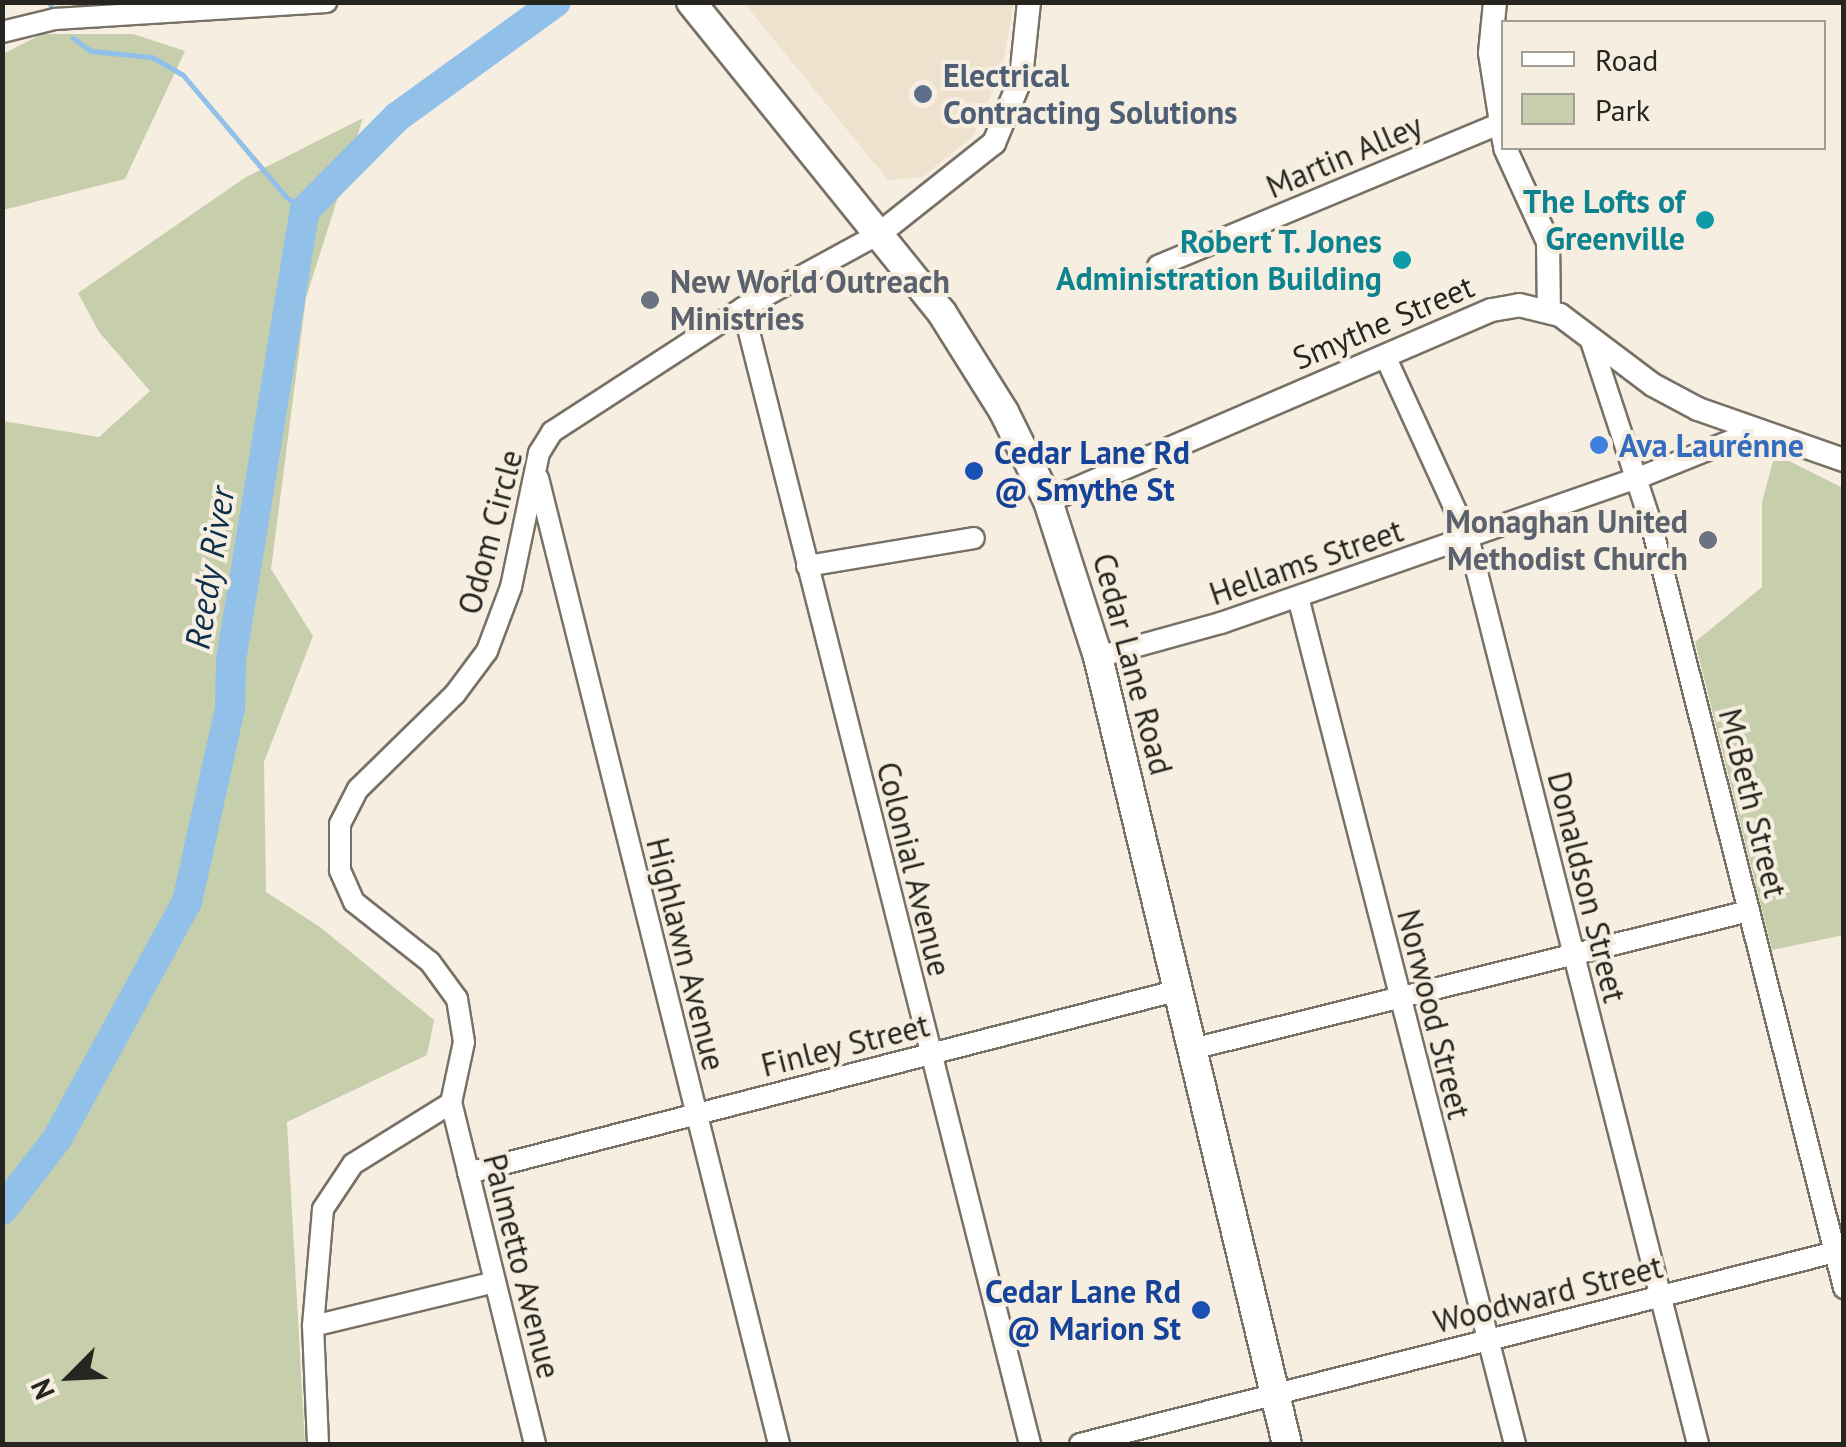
<!DOCTYPE html>
<html>
<head>
<meta charset="utf-8">
<style>
	body { margin:0 }
	#map { position:relative; width:1846px; height:1447px; overflow:hidden; background:#f6efe1; font-family:"PT Sans",sans-serif }
	div>[style] { position:absolute }
	.built>* { inset:0; background:#eee2ce }
	.green>* { inset:0; background:#c7ceab }
	.stream>* { height:5px; margin:-2.5px; padding:0 2.5px; transform-origin:2.5px; border-radius:2.5px; background:#91c0e9 }
	.river>* { height:30px; margin:-15px; padding:0 15px; transform-origin:15px; border-radius:15px; background:#91c0e9 }
	.roads { filter:drop-shadow(2px 0 #787165) drop-shadow(-2px 0 #787165) drop-shadow(0 2px #787165) drop-shadow(0 -2px #787165) }
	.minor>* { height:20px; margin:-10px; padding:0 10px; transform-origin:10px; border-radius:10px; background:#fff }
	.tertiary>* { height:22px; margin:-11px; padding:0 11px; transform-origin:11px; border-radius:11px; background:#fff }
	.secondary>* { height:28px; margin:-14px; padding:0 14px; transform-origin:14px; border-radius:14px; background:#fff }
	.dots>* { width:28px; height:28px; translate:-50% -50%; box-sizing:border-box; border:5px solid #f6efe1; border-radius:50% }
	span { translate:-50% -50%; white-space:nowrap; text-align:center; line-height:1.15; -webkit-text-stroke:8px #f6efe1; paint-order:stroke }
	.service-label { font-size:32px; color:#4e5e75; font-weight:700 }
	.left { translate:0 -50%; text-align:left }
	.street-label { font-size:32px; color:#27251f }
	.culture-label { font-size:32px; color:#0d838f; font-weight:700 }
	.right { translate:-100% -50%; text-align:right }
	.worship-label { font-size:32px; color:#5b616d; font-weight:700 }
	.shop-label { font-size:32px; color:#366cbe; font-weight:700 }
	.transit-label { font-size:32px; color:#164399; font-weight:700 }
	.water-label { font-size:35px; color:#0d304c; font-style:italic }
	.frame { position:absolute; inset:0; border:5px solid #27251f; pointer-events:none }
	.legend { position:absolute; left:1501px; top:20px; width:325px; height:130px; box-sizing:border-box; background:#f6efe1; border:2px solid #a39e93; margin:0; padding:12px 18px; list-style:none; font-size:30px; color:#27251f }
	.legend li { display:flex; align-items:center; gap:20px; height:50px }
	.legend b { width:50px; border:2px solid #a39e93 }
	.north { position:absolute; left:20px; top:1327px; width:100px; height:100px; -webkit-text-stroke:8px #f6efe1; paint-order:stroke; rotate:246deg; font-size:28px; font-weight:700; line-height:40px; text-align:center; color:#27251f }
	.north::after { content:''; display:block; margin:auto; width:35px; height:45px; background:#27251f; clip-path:polygon(50% 0,100% 100%,50% 72%,0 100%) }
</style>
</head>
<body>
<div id="map">
	<div class="built">
		<i style="clip-path:polygon(744px 3px,1014px 3px,1002px 69px,973px 136px,922px 177px,888px 180px)"></i>
	</div>
	<div class="green">
		<i style="clip-path:polygon(42px 34px,133px 34px,185px 51px,125px 179px,3px 210px,3px 54px)"></i>
		<i style="clip-path:polygon(363px 118px,306px 298px,284px 469px,271px 569px,313px 636px,264px 762px,266px 892px,320px 927px,434px 1020px,427px 1055px,287px 1122px,305px 1444px,3px 1444px,3px 421px,99px 437px,150px 391px,99px 332px,78px 293px,246px 177px)"></i>
		<i style="clip-path:polygon(1775px 454px,1843px 488px,1844px 935px,1772px 950px,1695px 642px,1762px 587px,1762px 502px)"></i>
	</div>
	<div class="stream">
		<i style="left:48px;top:2px;width:5px;rotate:53deg"></i>
		<i style="left:73px;top:38px;width:22px;rotate:36deg"></i>
		<i style="left:91px;top:51px;width:61px;rotate:5.6deg"></i>
		<i style="left:152px;top:57px;width:36px;rotate:30deg"></i>
		<i style="left:183px;top:75px;width:160px;rotate:49.8deg"></i>
		<i style="left:286px;top:197px;width:23px;rotate:34deg"></i>
	</div>
	<div class="river">
		<i style="left:2px;top:1210px;width:90px;rotate:-52.2deg"></i>
		<i style="left:57px;top:1139px;width:270px;rotate:-61.3deg"></i>
		<i style="left:187px;top:902px;width:199px;rotate:-77.5deg"></i>
		<i style="left:230px;top:708px;width:48px;rotate:-88.8deg"></i>
		<i style="left:231px;top:660px;width:456px;rotate:-80.7deg"></i>
		<i style="left:305px;top:210px;width:131px;rotate:-45.3deg"></i>
		<i style="left:397px;top:117px;width:196px;rotate:-35.9deg"></i>
	</div>
	<div class="roads">
		<div class="minor">
			<i style="left:2px;top:32px;width:55px;rotate:-13.8deg"></i>
			<i style="left:55px;top:19px;width:272px;rotate:-3.6deg"></i>
			<i style="left:1158px;top:266px;width:369px;rotate:-22.6deg"></i>
			<i style="left:743px;top:308px;width:1172px;rotate:75.82deg"></i>
			<i style="left:1590px;top:338px;width:199px;rotate:71.8deg"></i>
			<i style="left:1652px;top:527px;width:785px;rotate:75.84deg"></i>
			<i style="left:1385px;top:356px;width:199px;rotate:65.4deg"></i>
			<i style="left:1468px;top:537px;width:936px;rotate:75.77deg"></i>
			<i style="left:538px;top:478px;width:996px;rotate:75.99deg"></i>
			<i style="left:807px;top:566px;width:169px;rotate:-9.5deg"></i>
			<i style="left:1298px;top:597px;width:874px;rotate:75.63deg"></i>
			<i style="left:1098px;top:657px;width:128px;rotate:-15.5deg"></i>
			<i style="left:1221px;top:623px;width:441px;rotate:-19.2deg"></i>
			<i style="left:1638px;top:478px;width:126px;rotate:-21.9deg"></i>
			<i style="left:1192px;top:1049px;width:574px;rotate:-13.92deg"></i>
			<i style="left:468px;top:1173px;width:734px;rotate:-14.43deg"></i>
			<i style="left:313px;top:1326px;width:187px;rotate:-13.6deg"></i>
			<i style="left:318px;top:1444px;width:118px;rotate:-92.4deg"></i>
			<i style="left:313px;top:1326px;width:117px;rotate:-85.1deg"></i>
			<i style="left:323px;top:1209px;width:54px;rotate:-56.3deg"></i>
			<i style="left:353px;top:1164px;width:115px;rotate:-31.9deg"></i>
			<i style="left:535px;top:1444px;width:351px;rotate:-103.8deg"></i>
			<i style="left:451px;top:1103px;width:62px;rotate:-78deg"></i>
			<i style="left:464px;top:1042px;width:44px;rotate:-99.2deg"></i>
			<i style="left:457px;top:999px;width:46px;rotate:-126.1deg"></i>
			<i style="left:430px;top:962px;width:97px;rotate:-141.7deg"></i>
			<i style="left:354px;top:902px;width:35px;rotate:-114deg"></i>
			<i style="left:340px;top:870px;width:46px;rotate:-90deg"></i>
			<i style="left:340px;top:824px;width:39px;rotate:-63deg"></i>
			<i style="left:358px;top:789px;width:136px;rotate:-44.4deg"></i>
			<i style="left:455px;top:694px;width:54px;rotate:-53.3deg"></i>
			<i style="left:487px;top:651px;width:68px;rotate:-69.4deg"></i>
			<i style="left:511px;top:587px;width:137px;rotate:-78.2deg"></i>
			<i style="left:539px;top:453px;width:25px;rotate:-58deg"></i>
			<i style="left:552px;top:432px;width:228px;rotate:-33deg"></i>
			<i style="left:743px;top:308px;width:155px;rotate:-28.6deg"></i>
			<i style="left:1080px;top:1444px;width:779px;rotate:-14.27deg"></i>
		</div>
		<div class="tertiary">
			<i style="left:1495px;top:2px;width:51px;rotate:95.6deg"></i>
			<i style="left:1490px;top:53px;width:89px;rotate:81deg"></i>
			<i style="left:1505px;top:148px;width:103px;rotate:65.4deg"></i>
			<i style="left:1548px;top:242px;width:68px;rotate:89.2deg"></i>
			<i style="left:879px;top:234px;width:147px;rotate:-38.4deg"></i>
			<i style="left:994px;top:143px;width:70px;rotate:-67.4deg"></i>
			<i style="left:1021px;top:78px;width:76px;rotate:-84deg"></i>
			<i style="left:1048px;top:501px;width:483px;rotate:-23.3deg"></i>
			<i style="left:1492px;top:310px;width:27px;rotate:-10deg"></i>
			<i style="left:1519px;top:305px;width:42px;rotate:13.7deg"></i>
			<i style="left:1560px;top:315px;width:116px;rotate:37deg"></i>
			<i style="left:1653px;top:385px;width:51px;rotate:28.1deg"></i>
			<i style="left:1698px;top:409px;width:155px;rotate:19.3deg"></i>
		</div>
		<div class="secondary">
			<i style="left:691px;top:2px;width:400px;rotate:51.1deg"></i>
			<i style="left:942px;top:313px;width:117px;rotate:57.9deg"></i>
			<i style="left:1004px;top:412px;width:99px;rotate:63.7deg"></i>
			<i style="left:1048px;top:501px;width:164px;rotate:72.2deg"></i>
			<i style="left:1098px;top:657px;width:809px;rotate:76.5deg"></i>
		</div>
	</div>
	<div class="dots">
		<i style="left:923px;top:94px;background:#5c6f8a"></i>
		<i style="left:1705px;top:220px;background:#0f9aa8"></i>
		<i style="left:1402px;top:260px;background:#0f9aa8"></i>
		<i style="left:650px;top:300px;background:#6b7280"></i>
		<i style="left:1599px;top:445px;background:#3f7fe0"></i>
		<i style="left:974px;top:471px;background:#1a4fb4"></i>
		<i style="left:1708px;top:540px;background:#6b7280"></i>
		<i style="left:1201px;top:1310px;background:#1a4fb4"></i>
	</div>
	<div class="service-label">
		<span class="left" style="left:943px;top:94px">Electrical<br>Contracting Solutions</span>
	</div>
	<div class="street-label">
		<span style="left:1344px;top:156px;rotate:-23deg">Martin Alley</span>
		<span style="left:1383px;top:322px;rotate:-23deg">Smythe Street</span>
		<span style="left:490px;top:532px;rotate:-75deg">Odom Circle</span>
		<span style="left:1306px;top:562px;rotate:-19deg">Hellams Street</span>
		<span style="left:1133px;top:664px;rotate:75deg">Cedar Lane Road</span>
		<span style="left:1753px;top:803px;rotate:76deg">McBeth Street</span>
		<span style="left:914px;top:869px;rotate:76deg">Colonial Avenue</span>
		<span style="left:1587px;top:887px;rotate:76deg">Donaldson Street</span>
		<span style="left:686px;top:954px;rotate:76deg">Highlawn Avenue</span>
		<span style="left:1434px;top:1014px;rotate:76deg">Norwood Street</span>
		<span style="left:845px;top:1045px;rotate:-14deg">Finley Street</span>
		<span style="left:522px;top:1266px;rotate:76deg">Palmetto Avenue</span>
		<span style="left:1548px;top:1294px;rotate:-14deg">Woodward Street</span>
	</div>
	<div class="culture-label">
		<span class="right" style="left:1685px;top:220px">The Lofts of<br>Greenville</span>
		<span class="right" style="left:1382px;top:260px">Robert T. Jones<br>Administration Building</span>
	</div>
	<div class="worship-label">
		<span class="left" style="left:670px;top:300px">New World Outreach<br>Ministries</span>
		<span class="right" style="left:1688px;top:540px">Monaghan United<br>Methodist Church</span>
	</div>
	<div class="shop-label">
		<span class="left" style="left:1619px;top:445px">Ava Laurénne</span>
	</div>
	<div class="transit-label">
		<span class="left" style="left:994px;top:471px">Cedar Lane Rd<br>@ Smythe St</span>
		<span class="right" style="left:1181px;top:1310px">Cedar Lane Rd<br>@ Marion St</span>
	</div>
	<div class="water-label">
		<span style="left:209px;top:568px;rotate:-81deg">Reedy River</span>
	</div>
	<div class="frame"></div>
	<ul class="legend">
	<li><b style="height:12px;background:#fff"></b>Road</li>
	<li><b style="height:28px;background:#c7ceab"></b>Park</li>
	</ul>
	<div class="north">N</div>
</div>
</body>
</html>
